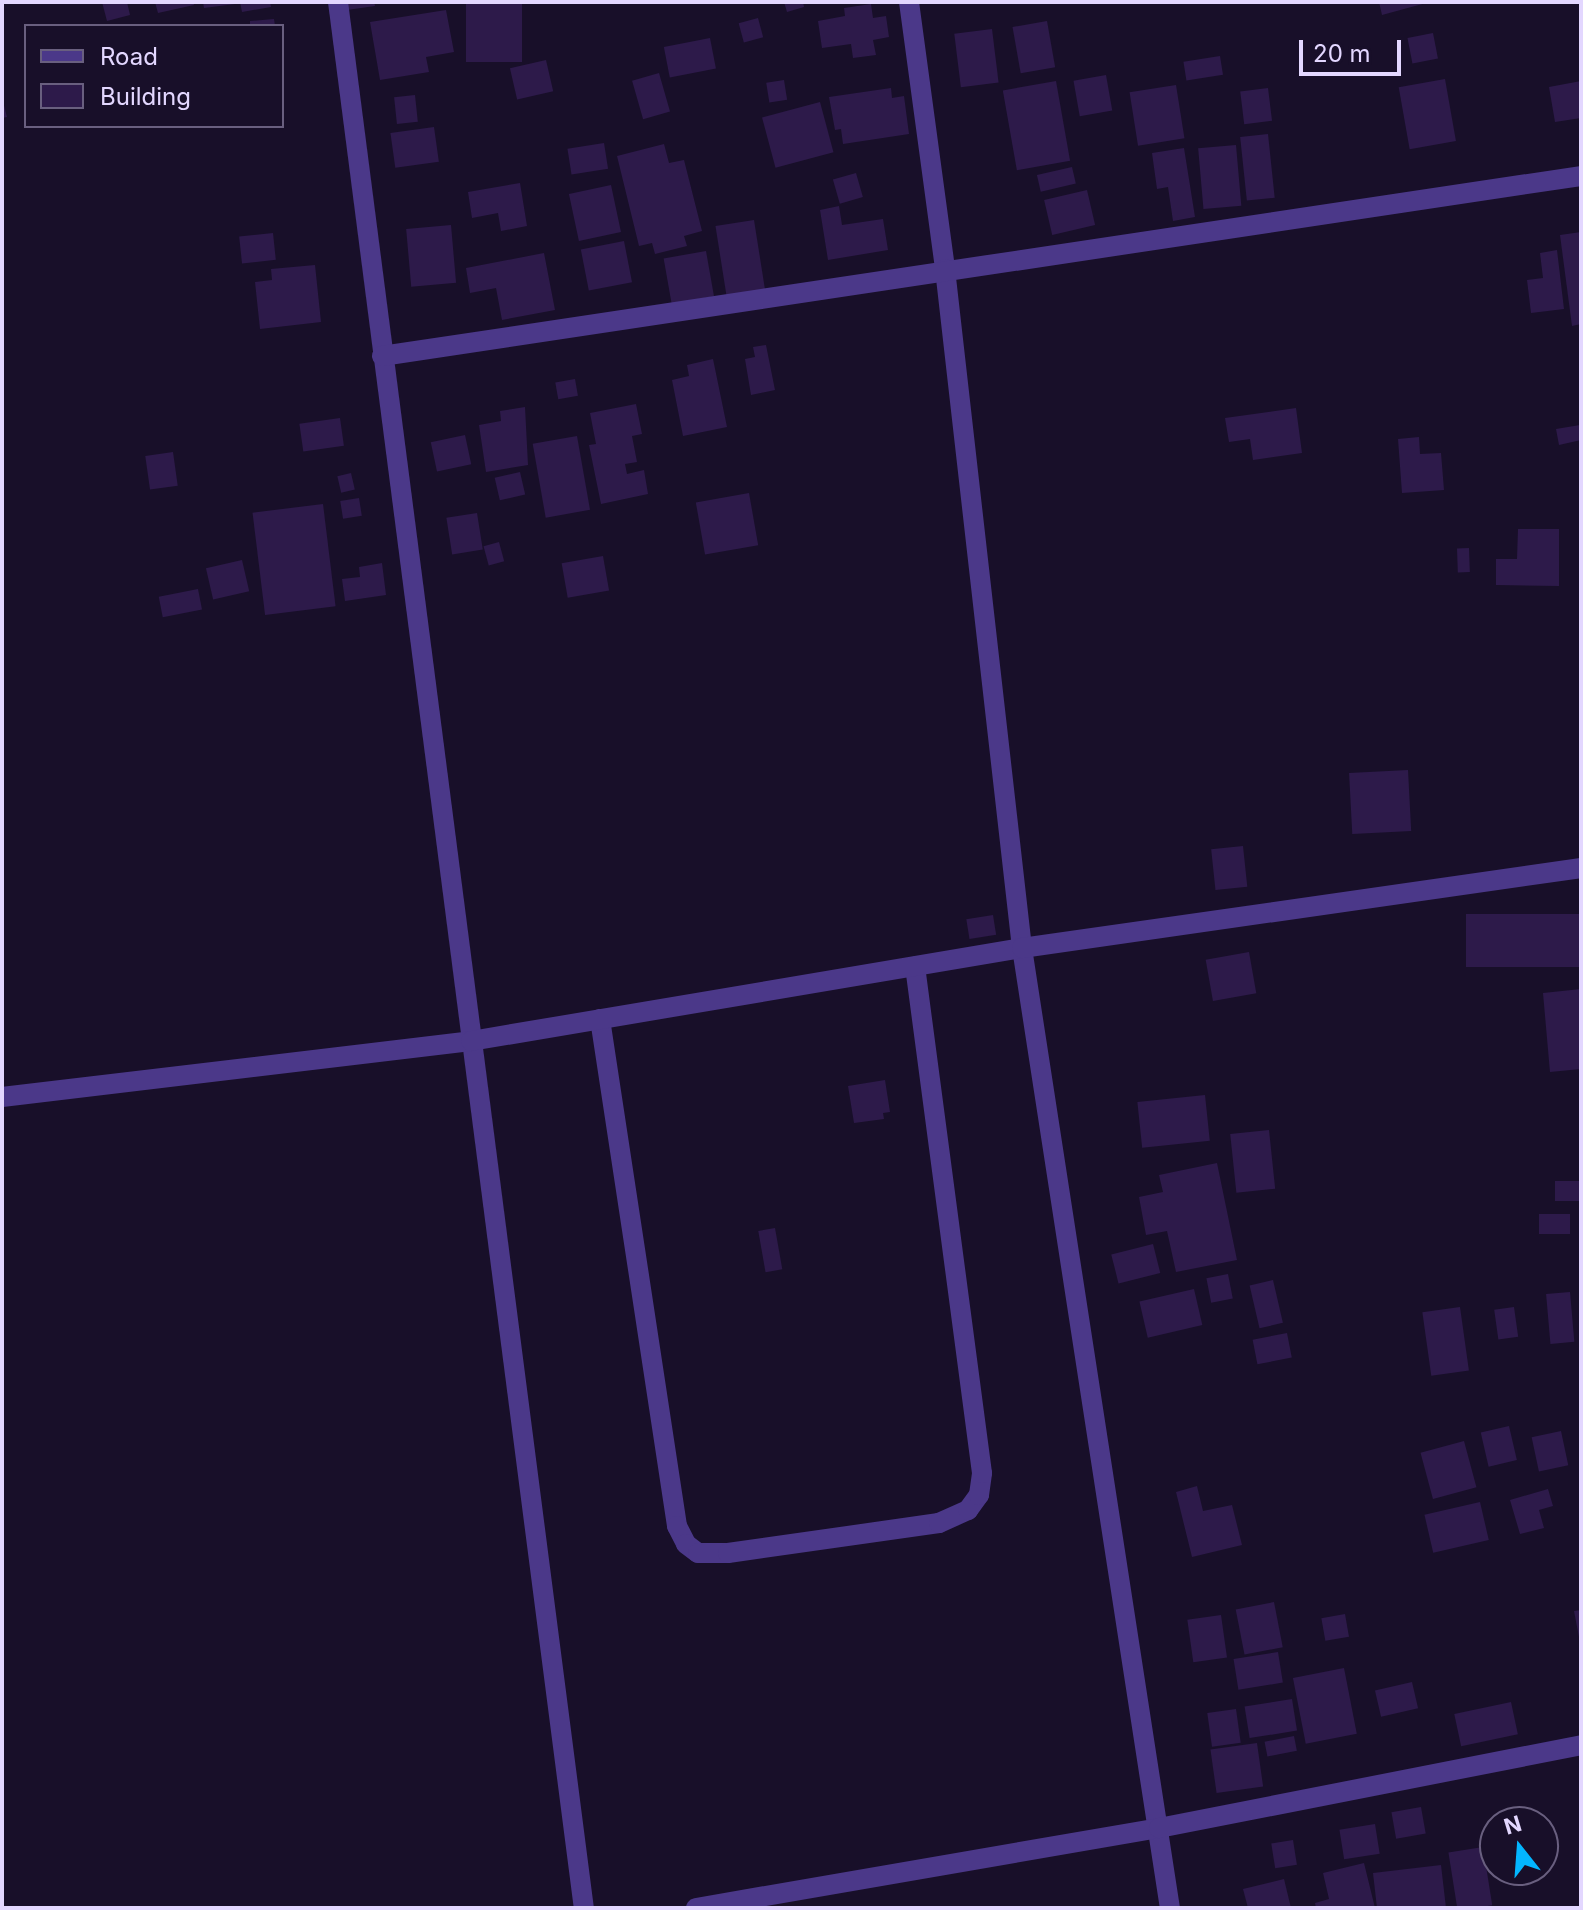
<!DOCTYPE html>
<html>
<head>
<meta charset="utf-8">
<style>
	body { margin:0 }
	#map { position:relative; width:1583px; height:1910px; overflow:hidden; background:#180f29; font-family:Inter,sans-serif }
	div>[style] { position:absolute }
	.building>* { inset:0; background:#2d1a4a; transform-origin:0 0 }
	.minor>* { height:20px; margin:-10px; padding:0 10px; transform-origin:10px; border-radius:10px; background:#4b3889 }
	span { translate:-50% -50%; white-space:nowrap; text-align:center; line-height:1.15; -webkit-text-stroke:6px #180f29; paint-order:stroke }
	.frame { position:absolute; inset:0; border:4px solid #e3d7ff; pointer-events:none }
	.legend { position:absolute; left:24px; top:24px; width:260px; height:104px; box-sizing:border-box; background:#180f29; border:2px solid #695f7f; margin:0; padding:10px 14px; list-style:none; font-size:24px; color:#e3d7ff }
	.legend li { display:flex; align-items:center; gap:16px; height:40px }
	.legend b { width:40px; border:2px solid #695f7f }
	.north { position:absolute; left:1479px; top:1806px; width:80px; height:80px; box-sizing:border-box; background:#180f29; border:2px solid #695f7f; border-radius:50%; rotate:343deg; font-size:22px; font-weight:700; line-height:32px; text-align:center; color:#e3d7ff }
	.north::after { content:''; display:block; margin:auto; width:28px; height:36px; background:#03b6ff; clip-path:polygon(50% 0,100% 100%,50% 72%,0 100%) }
	.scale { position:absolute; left:1299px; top:40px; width:102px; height:36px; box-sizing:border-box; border:4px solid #e3d7ff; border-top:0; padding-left:10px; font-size:24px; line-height:28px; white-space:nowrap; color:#e3d7ff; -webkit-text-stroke:6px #180f29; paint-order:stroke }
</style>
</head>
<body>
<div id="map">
	<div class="building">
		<i style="clip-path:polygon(102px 2px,127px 2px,130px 15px,107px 21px)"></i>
		<i style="clip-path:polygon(155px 2px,193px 2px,194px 5px,158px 13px)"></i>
		<i style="clip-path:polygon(203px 2px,234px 2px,235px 4px,204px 8px)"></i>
		<i style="clip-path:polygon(240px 2px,270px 2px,271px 7px,242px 12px)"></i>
		<i style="clip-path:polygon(346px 2px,374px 2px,375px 6px,347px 10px)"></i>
		<i style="left:466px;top:2px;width:56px;height:60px"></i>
		<i style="clip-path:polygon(784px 2px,803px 2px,804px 7px,787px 12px)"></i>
		<i style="clip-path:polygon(1379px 2px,1426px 2px,1426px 3px,1382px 15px)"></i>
		<i style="clip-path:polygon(871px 4px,873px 18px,886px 16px,889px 37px,873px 40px,876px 55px,853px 58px,851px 44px,822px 48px,818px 21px,845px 16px,844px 8px)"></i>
		<i style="clip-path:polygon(446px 10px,454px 52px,426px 57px,429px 72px,380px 80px,370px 22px)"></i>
		<i style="left:758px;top:18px;width:20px;height:20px;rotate:75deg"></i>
		<i style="clip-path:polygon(274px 19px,275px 26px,250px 26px,250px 21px)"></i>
		<i style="left:1047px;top:21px;width:47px;height:35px;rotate:80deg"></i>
		<i style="left:992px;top:29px;width:54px;height:38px;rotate:83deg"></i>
		<i style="left:1433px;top:33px;width:26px;height:26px;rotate:79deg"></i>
		<i style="left:710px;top:38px;width:31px;height:47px;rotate:79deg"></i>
		<i style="left:1220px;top:56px;width:19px;height:37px;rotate:81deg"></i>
		<i style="left:546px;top:60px;width:32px;height:37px;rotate:77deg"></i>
		<i style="left:659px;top:73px;width:40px;height:28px;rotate:74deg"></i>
		<i style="left:1106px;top:75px;width:36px;height:33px;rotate:80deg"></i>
		<i style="left:1445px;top:79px;width:63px;height:47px;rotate:80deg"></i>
		<i style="left:784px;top:80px;width:20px;height:18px;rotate:81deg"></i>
		<i style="left:1056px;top:81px;width:81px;height:54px;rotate:80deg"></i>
		<i style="clip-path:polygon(1581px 81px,1581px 118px,1555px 122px,1549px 87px)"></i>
		<i style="left:1176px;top:85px;width:54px;height:47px;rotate:81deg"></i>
		<i style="clip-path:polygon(891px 88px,892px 98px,904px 96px,909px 134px,843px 144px,841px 129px,835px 130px,829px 97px)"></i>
		<i style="left:1268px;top:88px;width:33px;height:28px;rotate:83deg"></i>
		<i style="left:415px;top:95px;width:27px;height:21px;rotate:84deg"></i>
		<i style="clip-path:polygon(2px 98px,7px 117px,2px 118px)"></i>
		<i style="left:820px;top:102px;width:52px;height:60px;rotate:75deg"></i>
		<i style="left:434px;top:127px;width:35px;height:44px;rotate:82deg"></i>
		<i style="left:1268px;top:134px;width:64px;height:28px;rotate:84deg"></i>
		<i style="left:604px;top:143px;width:26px;height:37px;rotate:81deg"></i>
		<i style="clip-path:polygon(664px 144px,669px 163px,684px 160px,702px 231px,684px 236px,687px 246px,655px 254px,652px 243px,639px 246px,617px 156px)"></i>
		<i style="left:1236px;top:145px;width:61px;height:38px;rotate:85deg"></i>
		<i style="clip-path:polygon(1184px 148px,1195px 217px,1173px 221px,1168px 187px,1157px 189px,1152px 153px)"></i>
		<i style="left:1072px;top:167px;width:17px;height:36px;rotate:77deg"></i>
		<i style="left:856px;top:173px;width:25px;height:24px;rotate:74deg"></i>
		<i style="clip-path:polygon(520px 183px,527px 226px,501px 231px,498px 213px,472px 218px,468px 192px)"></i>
		<i style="left:611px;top:185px;width:48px;height:43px;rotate:78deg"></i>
		<i style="left:1087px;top:190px;width:36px;height:44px;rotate:77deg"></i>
		<i style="clip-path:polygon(839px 206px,842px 225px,883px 219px,888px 250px,828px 260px,820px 210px)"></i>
		<i style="left:754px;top:220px;width:70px;height:39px;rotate:81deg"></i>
		<i style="left:451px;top:225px;width:58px;height:45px;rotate:85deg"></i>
		<i style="clip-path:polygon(1581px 232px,1581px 324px,1572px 326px,1560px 235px)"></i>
		<i style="left:273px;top:233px;width:27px;height:34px;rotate:84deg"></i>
		<i style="left:624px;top:241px;width:42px;height:44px;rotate:79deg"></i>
		<i style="clip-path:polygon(1557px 250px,1564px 309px,1531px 313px,1527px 280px,1543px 278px,1540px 253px)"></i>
		<i style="left:706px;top:251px;width:46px;height:43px;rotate:80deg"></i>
		<i style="clip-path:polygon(544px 253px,555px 310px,502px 320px,496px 288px,470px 293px,466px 268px)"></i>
		<i style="clip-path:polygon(315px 265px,321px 322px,260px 329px,255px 282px,272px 280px,271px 269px)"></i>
		<i style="clip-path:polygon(766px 345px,775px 390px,751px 395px,745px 359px,755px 357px,753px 347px)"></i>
		<i style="clip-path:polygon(713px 359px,727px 427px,683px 436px,672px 380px,689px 376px,687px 365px)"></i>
		<i style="left:575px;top:379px;width:17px;height:20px;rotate:80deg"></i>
		<i style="clip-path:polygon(636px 404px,642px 434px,632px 436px,637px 462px,625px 464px,627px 474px,644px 470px,648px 494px,601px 504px,589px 445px,596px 444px,590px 413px)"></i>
		<i style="clip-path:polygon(525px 407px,528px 465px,486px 472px,479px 425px,501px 421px,500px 411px)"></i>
		<i style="clip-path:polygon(1296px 408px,1302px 453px,1253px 460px,1250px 439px,1229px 442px,1225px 418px)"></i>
		<i style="left:340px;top:418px;width:28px;height:41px;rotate:82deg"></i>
		<i style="clip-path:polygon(1580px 425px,1581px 440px,1559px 445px,1556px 429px)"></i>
		<i style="left:465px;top:435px;width:30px;height:35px;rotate:78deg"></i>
		<i style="left:577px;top:436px;width:75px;height:45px;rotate:80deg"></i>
		<i style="clip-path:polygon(1419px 437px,1420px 454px,1441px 453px,1444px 490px,1402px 493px,1398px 439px)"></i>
		<i style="left:173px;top:452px;width:34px;height:28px;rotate:82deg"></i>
		<i style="left:520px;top:472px;width:23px;height:26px;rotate:77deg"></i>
		<i style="left:351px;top:473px;width:17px;height:14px;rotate:77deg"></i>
		<i style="left:749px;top:493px;width:53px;height:54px;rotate:80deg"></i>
		<i style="left:359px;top:498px;width:18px;height:19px;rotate:81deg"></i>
		<i style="left:323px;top:504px;width:103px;height:71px;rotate:83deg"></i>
		<i style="left:477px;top:513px;width:37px;height:31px;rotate:81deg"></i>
		<i style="clip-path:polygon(1518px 529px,1559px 529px,1559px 586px,1496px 585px,1496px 559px,1517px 559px)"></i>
		<i style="left:499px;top:542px;width:20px;height:16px;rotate:75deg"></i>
		<i style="left:1469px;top:548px;width:24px;height:12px;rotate:88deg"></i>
		<i style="left:603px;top:556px;width:35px;height:42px;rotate:80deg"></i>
		<i style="left:242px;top:560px;width:32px;height:37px;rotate:77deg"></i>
		<i style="clip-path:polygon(382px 563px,386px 595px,345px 601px,342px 579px,360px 577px,359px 567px)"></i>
		<i style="left:198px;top:589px;width:21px;height:40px;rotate:79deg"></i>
		<i style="left:1408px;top:770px;width:61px;height:59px;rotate:87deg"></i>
		<i style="left:1243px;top:846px;width:41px;height:32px;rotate:84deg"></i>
		<i style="left:1581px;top:914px;width:53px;height:115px;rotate:90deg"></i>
		<i style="left:993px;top:915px;width:20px;height:27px;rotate:81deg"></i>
		<i style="left:1249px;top:952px;width:42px;height:44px;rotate:80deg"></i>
		<i style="clip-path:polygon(1581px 989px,1581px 1069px,1550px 1072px,1543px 993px)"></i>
		<i style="clip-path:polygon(885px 1080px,890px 1112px,883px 1113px,884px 1119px,854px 1123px,848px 1086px)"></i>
		<i style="left:1205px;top:1095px;width:46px;height:68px;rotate:84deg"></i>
		<i style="left:1269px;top:1130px;width:59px;height:39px;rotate:84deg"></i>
		<i style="clip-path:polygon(1217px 1163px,1237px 1260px,1176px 1272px,1167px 1231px,1146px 1235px,1139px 1197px,1163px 1192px,1159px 1175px)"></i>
		<i style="left:1555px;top:1181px;width:26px;height:20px"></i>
		<i style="left:1539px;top:1214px;width:31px;height:20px"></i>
		<i style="left:775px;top:1228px;width:42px;height:17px;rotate:80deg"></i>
		<i style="left:1153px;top:1244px;width:30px;height:43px;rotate:76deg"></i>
		<i style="left:1228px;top:1274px;width:25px;height:22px;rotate:79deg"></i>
		<i style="left:1273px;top:1280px;width:44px;height:24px;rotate:77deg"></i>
		<i style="left:1194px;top:1289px;width:37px;height:56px;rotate:77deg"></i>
		<i style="left:1570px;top:1292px;width:50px;height:24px;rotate:85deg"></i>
		<i style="left:1460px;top:1307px;width:64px;height:38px;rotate:82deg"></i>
		<i style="left:1514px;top:1307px;width:30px;height:20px;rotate:82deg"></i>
		<i style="left:1287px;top:1333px;width:25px;height:35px;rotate:79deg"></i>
		<i style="left:1509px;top:1426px;width:35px;height:29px;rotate:77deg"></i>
		<i style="left:1561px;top:1431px;width:35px;height:30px;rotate:78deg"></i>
		<i style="left:1464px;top:1441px;width:48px;height:45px;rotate:75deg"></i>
		<i style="clip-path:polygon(1197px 1486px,1203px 1511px,1232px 1505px,1242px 1545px,1192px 1557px,1176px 1492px)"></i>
		<i style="clip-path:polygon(1548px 1489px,1553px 1506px,1539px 1510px,1544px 1528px,1520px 1534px,1510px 1500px)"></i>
		<i style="left:1480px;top:1502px;width:39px;height:57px;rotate:77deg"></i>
		<i style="left:1274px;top:1602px;width:46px;height:39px;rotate:79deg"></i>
		<i style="clip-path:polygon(1581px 1610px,1581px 1642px,1580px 1642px,1574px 1611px)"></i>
		<i style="left:1345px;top:1614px;width:23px;height:24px;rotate:80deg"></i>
		<i style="left:1221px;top:1615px;width:43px;height:34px;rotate:82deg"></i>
		<i style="left:1278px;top:1652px;width:31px;height:45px;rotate:81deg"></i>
		<i style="left:1344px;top:1668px;width:67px;height:52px;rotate:79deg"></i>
		<i style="left:1412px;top:1682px;width:27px;height:38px;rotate:77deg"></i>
		<i style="left:1292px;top:1699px;width:32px;height:48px;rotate:81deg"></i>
		<i style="left:1511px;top:1702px;width:33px;height:58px;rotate:78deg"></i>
		<i style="left:1236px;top:1709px;width:34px;height:29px;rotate:82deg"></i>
		<i style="left:1294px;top:1736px;width:15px;height:30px;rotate:79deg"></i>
		<i style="left:1257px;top:1743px;width:44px;height:47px;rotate:82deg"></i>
		<i style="left:1421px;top:1807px;width:27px;height:30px;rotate:80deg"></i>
		<i style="left:1375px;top:1824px;width:30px;height:36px;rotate:81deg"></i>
		<i style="left:1293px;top:1840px;width:25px;height:22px;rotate:81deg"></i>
		<i style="left:1483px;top:1847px;width:59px;height:35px;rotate:81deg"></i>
		<i style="clip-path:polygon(1364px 1863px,1375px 1908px,1316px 1908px,1315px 1903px,1329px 1899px,1323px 1873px)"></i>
		<i style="clip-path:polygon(1441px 1865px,1446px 1908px,1377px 1908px,1373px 1873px)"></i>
		<i style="clip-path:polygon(1284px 1879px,1291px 1908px,1248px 1908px,1243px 1889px)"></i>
	</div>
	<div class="minor">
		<i style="left:338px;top:2px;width:1922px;rotate:82.65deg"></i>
		<i style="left:909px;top:2px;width:269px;rotate:82.3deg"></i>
		<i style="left:945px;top:269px;width:683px;rotate:83.53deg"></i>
		<i style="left:1022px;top:948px;width:971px;rotate:81.24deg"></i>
		<i style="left:382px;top:356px;width:1212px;rotate:-8.54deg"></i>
		<i style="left:600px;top:1019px;width:513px;rotate:81.36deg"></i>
		<i style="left:677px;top:1526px;width:20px;rotate:63deg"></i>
		<i style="left:686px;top:1544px;width:15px;rotate:37deg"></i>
		<i style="left:698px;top:1553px;width:30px"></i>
		<i style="left:728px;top:1553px;width:213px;rotate:-8.1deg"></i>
		<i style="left:939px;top:1523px;width:32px;rotate:-24deg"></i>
		<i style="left:968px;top:1510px;width:19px;rotate:-54deg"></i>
		<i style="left:979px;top:1495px;width:22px;rotate:-82deg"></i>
		<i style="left:982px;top:1473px;width:511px;rotate:-97.53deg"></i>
		<i style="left:2px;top:1097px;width:472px;rotate:-6.8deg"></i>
		<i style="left:471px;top:1041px;width:559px;rotate:-9.58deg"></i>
		<i style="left:1022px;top:948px;width:565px;rotate:-8.14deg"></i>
		<i style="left:696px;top:1908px;width:470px;rotate:-9.8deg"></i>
		<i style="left:1159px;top:1828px;width:430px;rotate:-11.1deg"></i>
	</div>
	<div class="frame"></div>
	<ul class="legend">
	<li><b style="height:10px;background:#4b3889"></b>Road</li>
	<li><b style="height:22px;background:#2d1a4a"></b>Building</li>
	</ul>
	<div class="north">N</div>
	<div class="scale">20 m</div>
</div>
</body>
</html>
